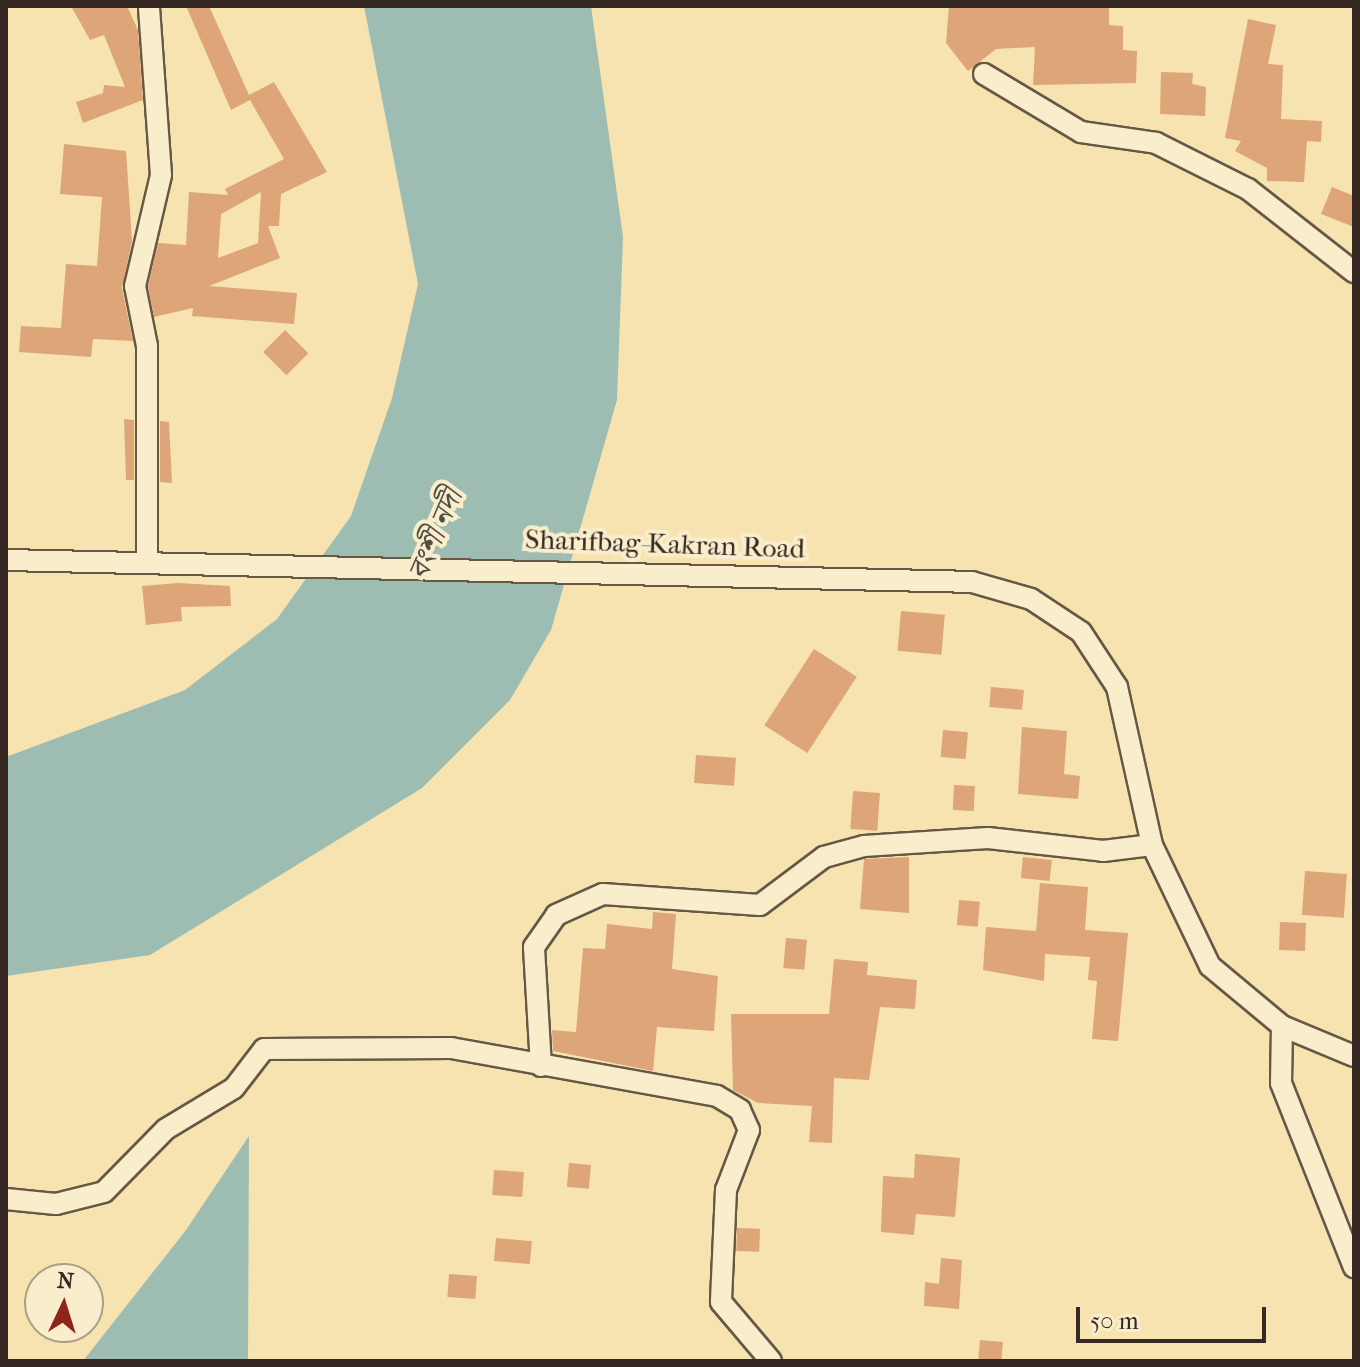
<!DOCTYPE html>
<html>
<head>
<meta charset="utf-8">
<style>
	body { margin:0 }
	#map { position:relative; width:1360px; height:1367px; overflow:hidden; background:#f6e3b0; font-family:"IM FELL French Canon","Noto Serif Bengali",serif }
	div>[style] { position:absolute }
	.water>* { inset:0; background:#9ebdb2 }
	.building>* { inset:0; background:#dda578; transform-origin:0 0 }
	.roads { filter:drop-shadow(2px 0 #665846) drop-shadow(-2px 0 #665846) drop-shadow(0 2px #665846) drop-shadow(0 -2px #665846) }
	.street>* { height:20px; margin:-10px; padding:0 10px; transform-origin:10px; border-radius:10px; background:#f9edcc }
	span { translate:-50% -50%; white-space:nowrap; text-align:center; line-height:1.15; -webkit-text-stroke:8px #f9edcc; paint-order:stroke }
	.street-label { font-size:28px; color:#362923 }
	.water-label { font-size:30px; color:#504e47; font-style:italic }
	.frame { position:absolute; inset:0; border:8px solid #362923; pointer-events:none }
	.north { position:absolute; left:24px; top:1263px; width:80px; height:80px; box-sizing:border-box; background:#f9edcc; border:2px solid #ab9f88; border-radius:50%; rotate:4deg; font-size:22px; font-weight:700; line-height:32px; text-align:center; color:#362923 }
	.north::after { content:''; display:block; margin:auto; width:28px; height:36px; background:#8f2418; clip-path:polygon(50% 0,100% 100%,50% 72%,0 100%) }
	.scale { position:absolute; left:1076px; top:1307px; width:190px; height:36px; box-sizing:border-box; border:4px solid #362923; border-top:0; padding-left:10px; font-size:24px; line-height:28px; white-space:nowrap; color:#362923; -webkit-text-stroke:6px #f9edcc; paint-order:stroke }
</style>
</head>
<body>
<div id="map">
	<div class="water">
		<i style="clip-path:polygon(364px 6px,591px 6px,623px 237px,617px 400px,551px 630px,510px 700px,422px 788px,150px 955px,6px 976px,6px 757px,185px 690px,277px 619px,351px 516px,392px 398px,418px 284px)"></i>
		<i style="clip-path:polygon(249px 1136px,248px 1361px,83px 1361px,186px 1230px)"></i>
	</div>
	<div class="building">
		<i style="clip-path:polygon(71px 6px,127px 6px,138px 30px,143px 100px,83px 123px,76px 102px,103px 93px,104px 85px,125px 87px,104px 35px,90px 40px)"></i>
		<i style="clip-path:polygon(evenodd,186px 6px,209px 6px,249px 95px,274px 82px,327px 172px,281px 194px,279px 226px,268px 226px,280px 258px,209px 286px,297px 293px,294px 324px,192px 316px,193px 308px,154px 317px,148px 286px,158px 243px,186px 245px,189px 192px,228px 195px,225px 189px,284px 159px,250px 100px,231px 110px,186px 6px,261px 192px,258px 243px,218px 258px,221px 214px,261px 192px)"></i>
		<i style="clip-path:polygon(949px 6px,1109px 6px,1109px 25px,1123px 26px,1123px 50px,1137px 51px,1136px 83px,1033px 85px,1035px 47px,996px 49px,968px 71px,946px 43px)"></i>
		<i style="clip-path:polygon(1248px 19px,1276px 25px,1268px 64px,1283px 65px,1281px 119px,1322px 121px,1321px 142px,1307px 141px,1304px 182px,1267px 181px,1267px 168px,1235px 151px,1241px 141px,1225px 138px)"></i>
		<i style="clip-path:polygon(1161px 72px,1193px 73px,1192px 84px,1206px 87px,1205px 116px,1160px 114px)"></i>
		<i style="clip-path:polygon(64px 144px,126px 151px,132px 241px,122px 288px,133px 341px,93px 339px,91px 357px,19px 352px,21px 326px,61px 328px,66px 264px,97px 266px,102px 197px,60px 194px)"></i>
		<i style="clip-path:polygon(1332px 187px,1354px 196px,1354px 227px,1321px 214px)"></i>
		<i style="left:285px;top:330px;width:33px;height:31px;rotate:45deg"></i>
		<i style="clip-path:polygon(124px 419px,134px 420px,134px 480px,126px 480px)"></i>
		<i style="clip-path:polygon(160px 421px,169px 422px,172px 483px,160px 482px)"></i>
		<i style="clip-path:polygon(178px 583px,230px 586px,231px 606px,181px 607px,182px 621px,146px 625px,142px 586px)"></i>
		<i style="left:901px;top:611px;width:44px;height:40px;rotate:5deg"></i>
		<i style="left:814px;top:649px;width:51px;height:91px;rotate:33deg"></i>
		<i style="left:991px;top:687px;width:33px;height:20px;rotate:5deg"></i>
		<i style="clip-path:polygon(1022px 727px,1067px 731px,1064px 774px,1080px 776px,1078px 799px,1018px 794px)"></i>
		<i style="left:943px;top:730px;width:25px;height:27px;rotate:5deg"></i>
		<i style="left:696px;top:755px;width:40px;height:28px;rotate:4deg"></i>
		<i style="left:954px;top:785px;width:21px;height:25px;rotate:3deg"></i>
		<i style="left:853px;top:791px;width:27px;height:38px;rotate:4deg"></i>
		<i style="clip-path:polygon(909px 857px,909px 913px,860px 909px,864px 859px)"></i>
		<i style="left:1023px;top:857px;width:29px;height:21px;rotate:6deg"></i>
		<i style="left:1305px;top:871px;width:42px;height:44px;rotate:4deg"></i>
		<i style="clip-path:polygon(1040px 883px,1088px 887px,1085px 930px,1128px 933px,1118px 1041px,1092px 1039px,1097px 981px,1088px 980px,1090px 957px,1045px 954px,1044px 981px,983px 970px,986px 927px,1036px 931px)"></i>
		<i style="left:959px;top:900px;width:21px;height:25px;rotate:5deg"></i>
		<i style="clip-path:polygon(653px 912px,676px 914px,672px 969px,718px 976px,714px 1031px,657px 1027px,653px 1071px,553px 1051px,552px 1030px,576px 1032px,583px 948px,605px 949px,607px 924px,652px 929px)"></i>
		<i style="left:1280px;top:922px;width:26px;height:28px;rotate:2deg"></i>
		<i style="left:786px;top:938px;width:21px;height:30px;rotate:5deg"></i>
		<i style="clip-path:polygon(834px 959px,868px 962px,867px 975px,917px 980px,915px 1009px,880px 1007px,869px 1080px,834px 1078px,832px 1143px,809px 1142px,812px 1106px,758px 1103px,733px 1090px,731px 1014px,829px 1014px)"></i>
		<i style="clip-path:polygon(915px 1154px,960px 1158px,955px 1217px,916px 1214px,914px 1235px,881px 1232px,883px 1176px,914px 1178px)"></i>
		<i style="left:569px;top:1163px;width:22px;height:24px;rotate:5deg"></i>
		<i style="left:494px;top:1170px;width:30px;height:25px;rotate:4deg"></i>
		<i style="left:737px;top:1228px;width:23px;height:23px;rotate:2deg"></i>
		<i style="left:496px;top:1238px;width:36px;height:23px;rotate:5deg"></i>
		<i style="clip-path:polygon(941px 1258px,962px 1260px,959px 1309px,924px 1306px,925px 1282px,939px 1284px)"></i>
		<i style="left:449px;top:1274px;width:28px;height:23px;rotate:4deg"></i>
		<i style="left:980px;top:1340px;width:23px;height:21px;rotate:5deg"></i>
	</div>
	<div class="roads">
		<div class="street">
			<i style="left:984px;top:74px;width:113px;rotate:30.9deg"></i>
			<i style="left:1081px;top:132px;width:76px;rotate:8.3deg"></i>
			<i style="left:1156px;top:143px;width:103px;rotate:26.6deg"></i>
			<i style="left:1248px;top:189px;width:135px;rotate:38.1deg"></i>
			<i style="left:6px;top:560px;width:966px;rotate:1.3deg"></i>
			<i style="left:972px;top:582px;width:61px;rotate:16.1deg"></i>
			<i style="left:1031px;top:599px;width:60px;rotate:33.4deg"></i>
			<i style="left:1081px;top:632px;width:66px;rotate:56.8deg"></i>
			<i style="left:1117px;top:687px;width:162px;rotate:77.5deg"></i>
			<i style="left:147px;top:560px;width:214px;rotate:-90deg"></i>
			<i style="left:147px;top:346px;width:61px;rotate:-101.3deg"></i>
			<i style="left:135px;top:286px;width:114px;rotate:-76.8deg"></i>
			<i style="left:161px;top:175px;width:169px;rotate:-94.1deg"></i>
			<i style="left:1282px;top:1026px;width:57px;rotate:91deg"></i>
			<i style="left:1281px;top:1083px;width:198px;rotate:68.4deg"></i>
			<i style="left:541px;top:1066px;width:119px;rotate:-93.4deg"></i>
			<i style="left:534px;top:947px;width:39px;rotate:-55deg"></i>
			<i style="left:556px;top:915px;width:51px;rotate:-24.1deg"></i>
			<i style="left:603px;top:894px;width:157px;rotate:4deg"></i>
			<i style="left:760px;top:905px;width:80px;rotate:-36.9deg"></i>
			<i style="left:824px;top:857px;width:41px;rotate:-15.4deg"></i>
			<i style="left:864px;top:846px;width:124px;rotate:-3.7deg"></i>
			<i style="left:988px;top:838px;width:116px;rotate:6.4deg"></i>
			<i style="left:1103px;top:851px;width:49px;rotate:-7deg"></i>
			<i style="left:1152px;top:845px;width:134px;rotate:64.4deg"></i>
			<i style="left:1210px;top:966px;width:94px;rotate:39.8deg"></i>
			<i style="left:1282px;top:1026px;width:78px;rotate:22.6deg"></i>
			<i style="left:6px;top:1199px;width:50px;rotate:5.7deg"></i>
			<i style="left:56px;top:1204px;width:49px;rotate:-14deg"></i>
			<i style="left:104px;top:1192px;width:88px;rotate:-45.5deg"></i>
			<i style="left:166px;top:1129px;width:79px;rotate:-31.1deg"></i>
			<i style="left:234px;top:1088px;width:49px;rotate:-52.4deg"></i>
			<i style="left:264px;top:1049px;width:187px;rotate:-0.3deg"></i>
			<i style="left:451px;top:1048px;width:270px;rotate:10.2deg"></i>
			<i style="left:717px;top:1096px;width:27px;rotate:31deg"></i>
			<i style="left:740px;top:1110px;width:22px;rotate:66deg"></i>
			<i style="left:749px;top:1130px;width:64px;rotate:111deg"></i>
			<i style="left:726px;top:1190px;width:112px;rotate:92.6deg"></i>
			<i style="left:721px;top:1302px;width:77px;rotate:49.7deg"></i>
		</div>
	</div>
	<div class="street-label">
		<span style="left:665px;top:544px;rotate:2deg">Sharifbag-Kakran Road</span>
	</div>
	<div class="water-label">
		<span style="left:436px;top:535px;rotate:-67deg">বংশী নদী</span>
	</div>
	<div class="frame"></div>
	<div class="north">N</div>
	<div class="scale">50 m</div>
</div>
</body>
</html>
